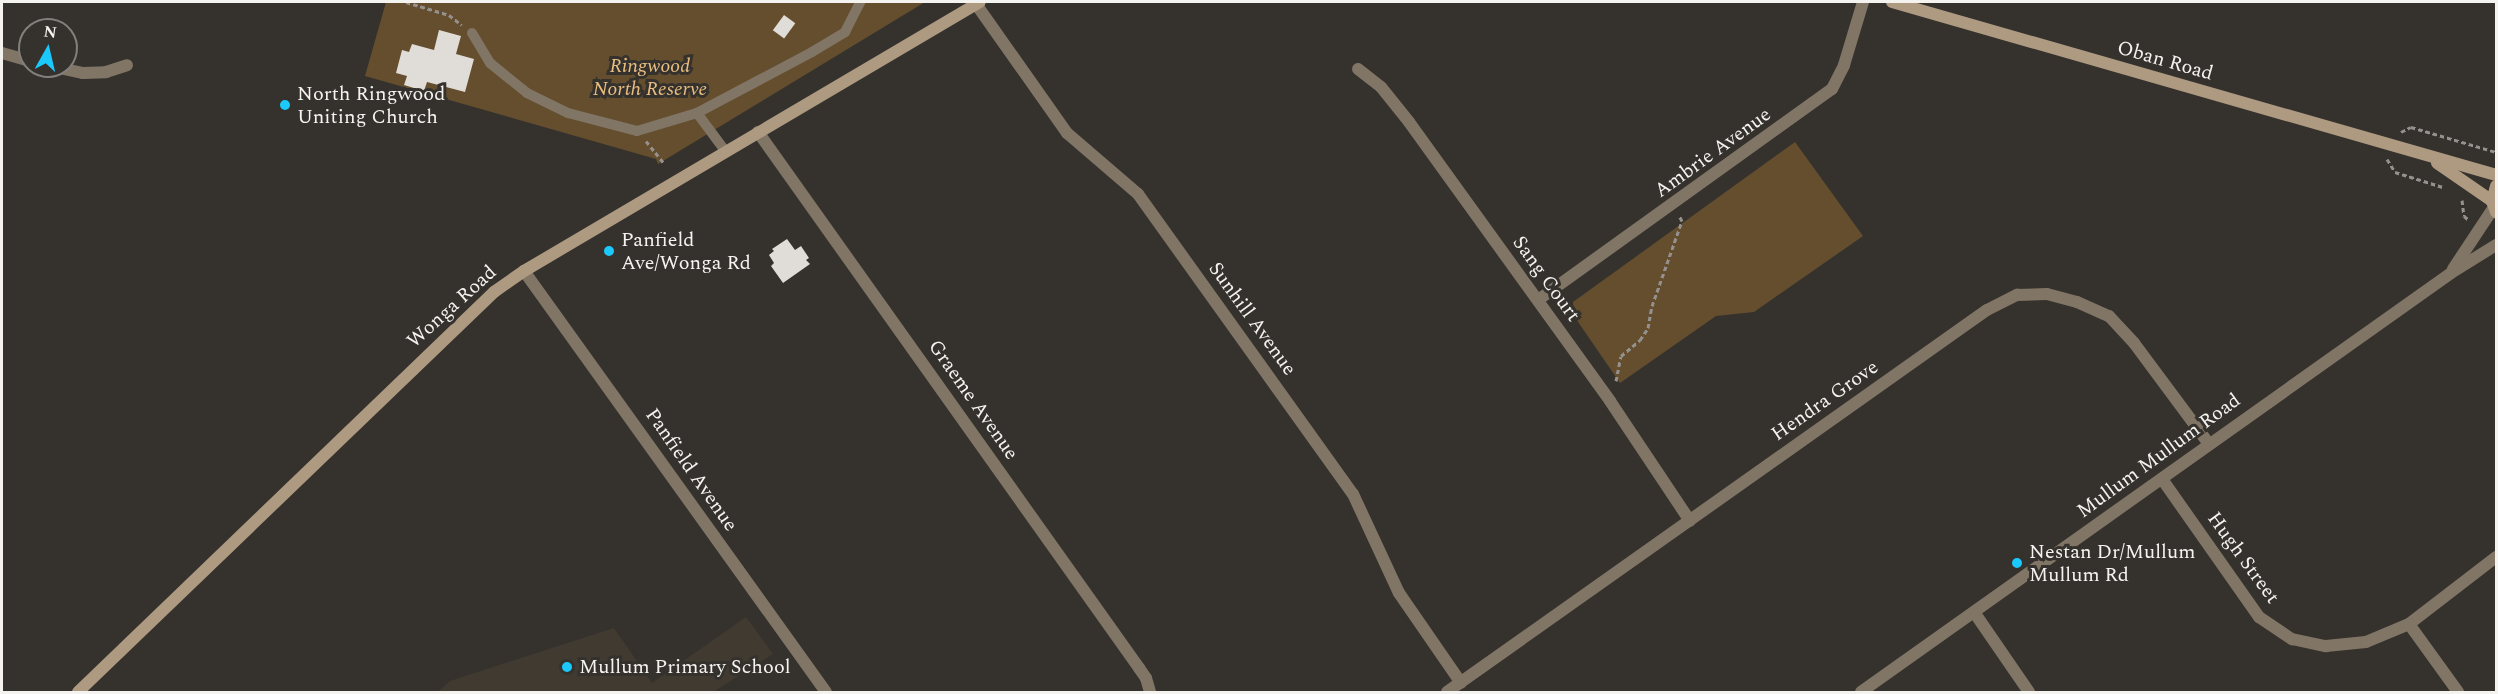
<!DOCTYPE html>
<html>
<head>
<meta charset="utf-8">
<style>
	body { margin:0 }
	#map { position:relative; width:2498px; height:694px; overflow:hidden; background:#35322e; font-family:Spectral,serif }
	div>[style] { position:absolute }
	.built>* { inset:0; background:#413a31 }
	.green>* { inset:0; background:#644e2e }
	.building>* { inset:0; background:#e0dcd7; transform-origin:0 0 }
	.path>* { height:3px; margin-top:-1.5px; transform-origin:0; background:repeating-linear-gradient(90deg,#94918e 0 4.5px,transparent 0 7.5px) }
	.service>* { height:10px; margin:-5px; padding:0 5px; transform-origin:5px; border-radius:5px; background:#817565 }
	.minor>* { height:12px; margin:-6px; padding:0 6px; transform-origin:6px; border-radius:6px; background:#817565 }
	.tertiary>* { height:12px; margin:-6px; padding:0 6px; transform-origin:6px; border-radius:6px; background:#817565 }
	.secondary>* { height:12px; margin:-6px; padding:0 6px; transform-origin:6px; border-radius:6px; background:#ae9a81 }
	.dots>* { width:16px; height:16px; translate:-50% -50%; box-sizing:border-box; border:3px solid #35322e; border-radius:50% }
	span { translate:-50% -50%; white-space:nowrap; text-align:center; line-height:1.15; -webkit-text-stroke:6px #35322e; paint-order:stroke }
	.street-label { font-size:20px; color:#f5f3f0 }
	.park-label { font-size:20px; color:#e9bd80; font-style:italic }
	.poi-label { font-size:20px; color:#f5f3f0 }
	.left { translate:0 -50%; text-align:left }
	.frame { position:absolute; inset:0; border:3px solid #f5f3f0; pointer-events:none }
	.north { position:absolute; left:18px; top:18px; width:60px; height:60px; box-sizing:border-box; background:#35322e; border:2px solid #827f7c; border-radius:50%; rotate:8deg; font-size:16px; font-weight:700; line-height:24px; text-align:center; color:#f5f3f0 }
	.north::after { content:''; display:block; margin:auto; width:21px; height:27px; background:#1cc9fc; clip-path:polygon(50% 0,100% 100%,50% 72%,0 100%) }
</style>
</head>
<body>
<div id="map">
	<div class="built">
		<i style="clip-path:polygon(746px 617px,773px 654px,713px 692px,438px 692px,450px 681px,614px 628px,652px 683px)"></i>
	</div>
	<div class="green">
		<i style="clip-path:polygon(386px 2px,925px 2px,658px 164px,656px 159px,365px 76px)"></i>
		<i style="clip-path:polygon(1795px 142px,1863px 236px,1754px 312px,1716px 316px,1620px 383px,1574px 316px,1573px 302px)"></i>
	</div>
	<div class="building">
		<i style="left:784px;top:15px;width:14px;height:19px;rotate:36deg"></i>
		<i style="clip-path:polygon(439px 30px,461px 36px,456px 54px,474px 59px,465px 92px,427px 82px,424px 91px,404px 85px,407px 76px,396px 73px,402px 50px,409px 52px,412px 44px,434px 50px)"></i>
		<i style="clip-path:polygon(787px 239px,795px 250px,801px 246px,809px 258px,806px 260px,810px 264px,783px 283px,771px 266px,774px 263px,769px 255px,774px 251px,772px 249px)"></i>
	</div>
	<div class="path">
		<i style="left:406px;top:2px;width:45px;rotate:16.8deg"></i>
		<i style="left:449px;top:15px;width:16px;rotate:38deg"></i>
		<i style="left:2401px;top:132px;width:11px;rotate:-27deg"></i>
		<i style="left:2411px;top:127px;width:89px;rotate:16.4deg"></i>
		<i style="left:646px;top:141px;width:28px;rotate:51deg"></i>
		<i style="left:2387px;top:159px;width:15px;rotate:58deg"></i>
		<i style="left:2395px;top:172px;width:50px;rotate:17.4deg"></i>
		<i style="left:2462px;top:200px;width:16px;rotate:83deg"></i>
		<i style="left:2464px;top:216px;width:6px;rotate:39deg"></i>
		<i style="left:1616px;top:381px;width:25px;rotate:-79deg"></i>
		<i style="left:1621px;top:356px;width:25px;rotate:-40deg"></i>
		<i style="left:1640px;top:340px;width:14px;rotate:-56deg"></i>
		<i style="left:1648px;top:328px;width:22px;rotate:-80deg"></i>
		<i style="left:1652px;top:306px;width:90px;rotate:-70.6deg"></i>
		<i style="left:1682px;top:221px;width:7px;rotate:-117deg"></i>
	</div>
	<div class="service">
		<i style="left:472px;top:33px;width:35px;rotate:59deg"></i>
		<i style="left:490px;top:63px;width:48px;rotate:39deg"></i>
		<i style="left:527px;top:93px;width:46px;rotate:26deg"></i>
		<i style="left:568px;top:113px;width:71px;rotate:14.6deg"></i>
		<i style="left:637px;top:131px;width:63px;rotate:-16.7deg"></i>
		<i style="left:697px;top:113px;width:130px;rotate:-27.9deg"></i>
		<i style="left:812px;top:52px;width:39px;rotate:-31deg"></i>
		<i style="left:845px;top:32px;width:34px;rotate:-63deg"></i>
		<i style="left:697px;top:113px;width:49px;rotate:53.4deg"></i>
	</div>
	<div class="minor">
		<i style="left:976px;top:4px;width:158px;rotate:54.8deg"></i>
		<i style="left:1067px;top:133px;width:94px;rotate:40.7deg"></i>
		<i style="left:1138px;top:194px;width:369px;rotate:54.4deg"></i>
		<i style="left:1353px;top:494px;width:109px;rotate:65.1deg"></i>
		<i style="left:1399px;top:593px;width:109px;rotate:55.4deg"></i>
		<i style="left:2px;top:53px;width:29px;rotate:16deg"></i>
		<i style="left:50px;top:66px;width:34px;rotate:12deg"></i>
		<i style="left:83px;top:73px;width:23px;rotate:-2deg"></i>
		<i style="left:106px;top:72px;width:22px;rotate:-18deg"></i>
		<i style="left:1358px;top:69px;width:29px;rotate:38deg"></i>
		<i style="left:1381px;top:87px;width:45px;rotate:51.3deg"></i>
		<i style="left:1409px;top:122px;width:344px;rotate:54.2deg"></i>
		<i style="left:1610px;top:401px;width:144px;rotate:56.3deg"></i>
		<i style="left:758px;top:132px;width:658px;rotate:54.59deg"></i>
		<i style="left:1139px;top:668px;width:12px;rotate:55deg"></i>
		<i style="left:1146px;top:678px;width:15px;rotate:74deg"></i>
		<i style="left:524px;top:271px;width:518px;rotate:54.35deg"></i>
		<i style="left:1538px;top:300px;width:362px;rotate:-35.7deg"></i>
		<i style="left:1832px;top:89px;width:27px;rotate:-63deg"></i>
		<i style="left:1844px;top:65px;width:66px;rotate:-73.2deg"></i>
		<i style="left:2162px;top:479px;width:169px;rotate:54.9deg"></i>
		<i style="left:2259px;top:617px;width:40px;rotate:34deg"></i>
		<i style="left:2292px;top:639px;width:35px;rotate:12deg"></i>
		<i style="left:2326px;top:646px;width:40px;rotate:-5.7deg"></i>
		<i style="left:2366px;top:642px;width:47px;rotate:-22.7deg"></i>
		<i style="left:2409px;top:624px;width:110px;rotate:-37.6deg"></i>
		<i style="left:1974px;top:612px;width:97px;rotate:55.5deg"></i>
		<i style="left:2409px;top:624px;width:84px;rotate:54.2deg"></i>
		<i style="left:1447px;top:692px;width:661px;rotate:-35.28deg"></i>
		<i style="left:1987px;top:310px;width:34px;rotate:-27deg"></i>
		<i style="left:2017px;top:295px;width:30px;rotate:-2deg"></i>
		<i style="left:2047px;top:294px;width:31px;rotate:15deg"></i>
		<i style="left:2077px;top:302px;width:35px;rotate:24deg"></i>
		<i style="left:2109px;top:316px;width:37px;rotate:47deg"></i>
		<i style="left:2134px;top:343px;width:126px;rotate:53.4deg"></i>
	</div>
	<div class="tertiary">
		<i style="left:2453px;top:269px;width:74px;rotate:-56.5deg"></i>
		<i style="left:1861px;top:692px;width:724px;rotate:-35.38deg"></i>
		<i style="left:2451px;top:273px;width:53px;rotate:-31.9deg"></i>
	</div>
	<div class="secondary">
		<i style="left:1892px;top:2px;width:628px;rotate:15.98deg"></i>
		<i style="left:2437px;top:163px;width:67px;rotate:34.6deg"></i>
		<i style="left:2496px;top:186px;width:16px;rotate:105deg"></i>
		<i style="left:2492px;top:201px;width:12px;rotate:70deg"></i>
		<i style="left:78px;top:692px;width:577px;rotate:-43.88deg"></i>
		<i style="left:494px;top:292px;width:37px;rotate:-35deg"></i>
		<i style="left:524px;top:271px;width:529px;rotate:-30.54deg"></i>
	</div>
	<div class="dots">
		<i style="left:285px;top:105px;background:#1cc9fc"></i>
		<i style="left:609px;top:251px;background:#1cc9fc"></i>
		<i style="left:2017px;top:563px;background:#1cc9fc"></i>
		<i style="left:567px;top:667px;background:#1cc9fc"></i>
	</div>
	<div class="street-label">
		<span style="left:2165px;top:61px;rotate:16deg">Oban Road</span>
		<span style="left:1713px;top:153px;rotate:-36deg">Ambrie Avenue</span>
		<span style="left:1546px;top:279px;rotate:54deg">Sang Court</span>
		<span style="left:452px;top:307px;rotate:-42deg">Wonga Road</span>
		<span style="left:1252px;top:319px;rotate:54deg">Sunhill Avenue</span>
		<span style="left:973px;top:400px;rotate:55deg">Graeme Avenue</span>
		<span style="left:1825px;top:401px;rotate:-35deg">Hendra Grove</span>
		<span style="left:2159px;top:456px;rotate:-36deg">Mullum Mullum Road</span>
		<span style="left:691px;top:470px;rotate:55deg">Panfield Avenue</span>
		<span style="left:2243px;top:558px;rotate:54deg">Hugh Street</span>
	</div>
	<div class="park-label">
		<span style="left:650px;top:78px">Ringwood<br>North Reserve</span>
	</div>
	<div class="poi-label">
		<span class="left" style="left:297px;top:106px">North Ringwood<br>Uniting Church</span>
		<span class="left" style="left:621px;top:252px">Panfield<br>Ave/Wonga Rd</span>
		<span class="left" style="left:2029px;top:564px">Nestan Dr/Mullum<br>Mullum Rd</span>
		<span class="left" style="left:579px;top:667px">Mullum Primary School</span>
	</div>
	<div class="frame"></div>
	<div class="north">N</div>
</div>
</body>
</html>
